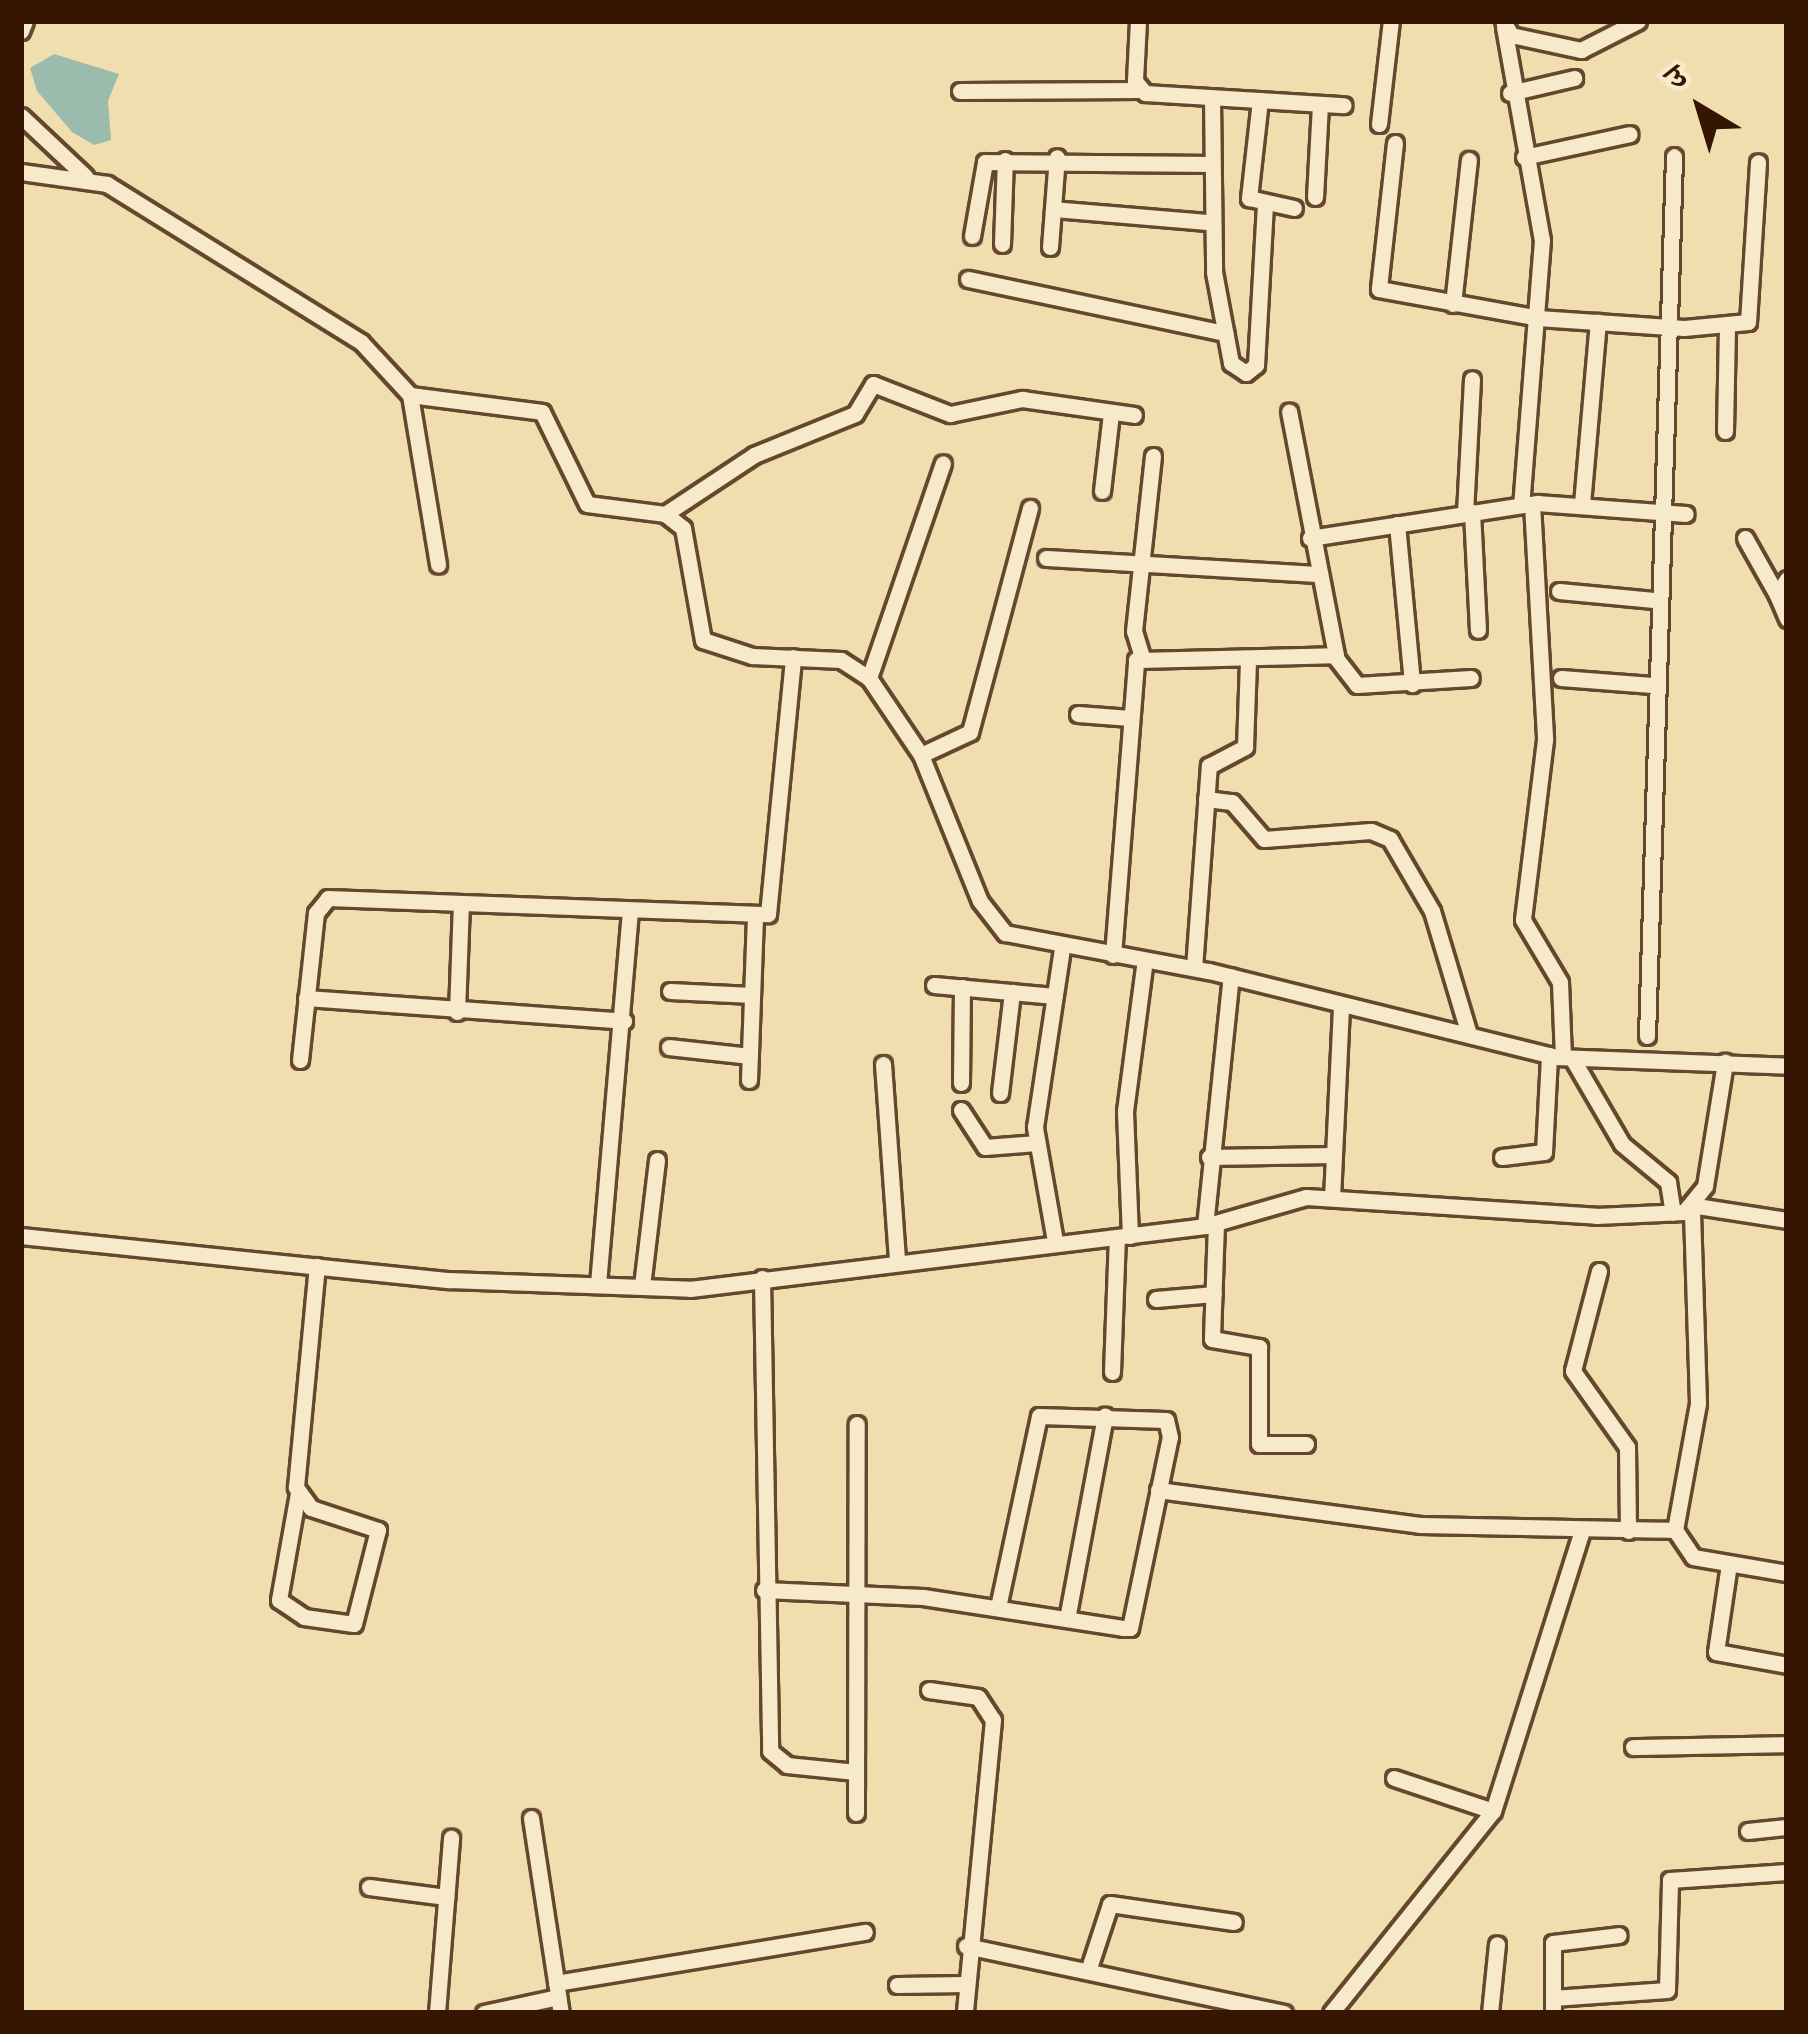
<!DOCTYPE html>
<html>
<head>
<meta charset="utf-8">
<style>
	body { margin:0 }
	#map { position:relative; width:1808px; height:2034px; overflow:hidden; background:#f1deaf; font-family:Vollkorn,"Noto Serif Devanagari",serif }
	div>[style] { position:absolute }
	.water>* { inset:0; background:#9bbcac }
	.roads { filter:drop-shadow(3px 0 #65472e) drop-shadow(-3px 0 #65472e) drop-shadow(0 3px #65472e) drop-shadow(0 -3px #65472e) }
	.street>* { height:15px; margin:-7.5px; padding:0 7.5px; transform-origin:7.5px; border-radius:7.5px; background:#f6eacb }
	span { translate:-50% -50%; white-space:nowrap; text-align:center; line-height:1.15; -webkit-text-stroke:9px #f6eacb; paint-order:stroke }
	.frame { position:absolute; inset:0; border:24px solid #361503; pointer-events:none }
	.north { position:absolute; left:1640px; top:48px; width:120px; height:120px; -webkit-text-stroke:9px #f6eacb; paint-order:stroke; rotate:322deg; font-size:33px; font-weight:700; line-height:48px; text-align:center; color:#361503 }
	.north::after { content:''; display:block; margin:auto; width:42px; height:54px; background:#361503; clip-path:polygon(50% 0,100% 100%,50% 72%,0 100%) }
</style>
</head>
<body>
<div id="map">
	<div class="water">
		<i style="clip-path:polygon(54px 54px,119px 74px,108px 101px,111px 140px,94px 145px,72px 132px,37px 91px,30px 68px)"></i>
	</div>
	<div class="roads">
		<div class="street">
			<i style="left:1138px;top:21px;width:60px;rotate:92.9deg"></i>
			<i style="left:1135px;top:81px;width:16px;rotate:50deg"></i>
			<i style="left:1145px;top:93px;width:199px;rotate:3.5deg"></i>
			<i style="left:1503px;top:21px;width:16px;rotate:60deg"></i>
			<i style="left:1511px;top:35px;width:72px;rotate:12.1deg"></i>
			<i style="left:1581px;top:50px;width:64px;rotate:-27deg"></i>
			<i style="left:1504px;top:27px;width:216px;rotate:79.9deg"></i>
			<i style="left:1542px;top:240px;width:266px;rotate:94.5deg"></i>
			<i style="left:21px;top:31px;width:11px;rotate:-68deg"></i>
			<i style="left:960px;top:91px;width:179px;rotate:-0.3deg"></i>
			<i style="left:1510px;top:93px;width:66px;rotate:-13.2deg"></i>
			<i style="left:1212px;top:98px;width:174px;rotate:89.3deg"></i>
			<i style="left:1214px;top:272px;width:93px;rotate:79.4deg"></i>
			<i style="left:1231px;top:363px;width:18px;rotate:34deg"></i>
			<i style="left:1246px;top:373px;width:13px;rotate:-39deg"></i>
			<i style="left:1256px;top:365px;width:161px;rotate:-86.8deg"></i>
			<i style="left:1260px;top:100px;width:99px;rotate:96.4deg"></i>
			<i style="left:1249px;top:198px;width:46px;rotate:12.5deg"></i>
			<i style="left:21px;top:116px;width:88px;rotate:43.2deg"></i>
			<i style="left:1379px;top:124px;width:104px;rotate:-83.4deg"></i>
			<i style="left:1395px;top:143px;width:147px;rotate:96.3deg"></i>
			<i style="left:1379px;top:289px;width:162px;rotate:10.3deg"></i>
			<i style="left:1538px;top:318px;width:146px;rotate:3.9deg"></i>
			<i style="left:1684px;top:328px;width:64px;rotate:-5.4deg"></i>
			<i style="left:1748px;top:322px;width:160px;rotate:-86.4deg"></i>
			<i style="left:1524px;top:157px;width:108px;rotate:-12.2deg"></i>
			<i style="left:21px;top:172px;width:87px;rotate:7.9deg"></i>
			<i style="left:107px;top:184px;width:299px;rotate:31.9deg"></i>
			<i style="left:361px;top:342px;width:72px;rotate:47.2deg"></i>
			<i style="left:410px;top:395px;width:133px;rotate:7.3deg"></i>
			<i style="left:542px;top:412px;width:102px;rotate:63.9deg"></i>
			<i style="left:587px;top:504px;width:79px;rotate:7.3deg"></i>
			<i style="left:665px;top:514px;width:23px;rotate:38deg"></i>
			<i style="left:683px;top:528px;width:114px;rotate:79.9deg"></i>
			<i style="left:703px;top:640px;width:52px;rotate:18.1deg"></i>
			<i style="left:752px;top:656px;width:89px;rotate:2.6deg"></i>
			<i style="left:841px;top:660px;width:33px;rotate:33deg"></i>
			<i style="left:869px;top:678px;width:93px;rotate:56deg"></i>
			<i style="left:921px;top:755px;width:157px;rotate:68deg"></i>
			<i style="left:980px;top:901px;width:41px;rotate:52deg"></i>
			<i style="left:1005px;top:933px;width:208px;rotate:10.6deg"></i>
			<i style="left:1209px;top:971px;width:358px;rotate:13.9deg"></i>
			<i style="left:1557px;top:1057px;width:230px;rotate:2.2deg"></i>
			<i style="left:1315px;top:197px;width:93px;rotate:-86.9deg"></i>
			<i style="left:1053px;top:209px;width:156px;rotate:4.8deg"></i>
			<i style="left:972px;top:236px;width:75px;rotate:-80deg"></i>
			<i style="left:985px;top:162px;width:223px;rotate:0.5deg"></i>
			<i style="left:1002px;top:244px;width:84px;rotate:-88deg"></i>
			<i style="left:1050px;top:247px;width:90px;rotate:-85.6deg"></i>
			<i style="left:968px;top:279px;width:263px;rotate:11.9deg"></i>
			<i style="left:1453px;top:304px;width:145px;rotate:-83.7deg"></i>
			<i style="left:410px;top:395px;width:172px;rotate:80.6deg"></i>
			<i style="left:1725px;top:431px;width:104px;rotate:-88.9deg"></i>
			<i style="left:1102px;top:491px;width:79px;rotate:-83.4deg"></i>
			<i style="left:1532px;top:504px;width:236px;rotate:86.8deg"></i>
			<i style="left:1545px;top:740px;width:181px;rotate:97deg"></i>
			<i style="left:1523px;top:920px;width:72px;rotate:59.2deg"></i>
			<i style="left:1560px;top:982px;width:75px;rotate:87.7deg"></i>
			<i style="left:1582px;top:504px;width:183px;rotate:-85deg"></i>
			<i style="left:1472px;top:512px;width:118px;rotate:87.1deg"></i>
			<i style="left:1465px;top:513px;width:134px;rotate:-87deg"></i>
			<i style="left:665px;top:514px;width:107px;rotate:-33.5deg"></i>
			<i style="left:754px;top:455px;width:109px;rotate:-22.1deg"></i>
			<i style="left:855px;top:414px;width:35px;rotate:-59deg"></i>
			<i style="left:873px;top:384px;width:83px;rotate:21.3deg"></i>
			<i style="left:950px;top:414px;width:74px;rotate:-11.8deg"></i>
			<i style="left:1022px;top:399px;width:113px;rotate:8.1deg"></i>
			<i style="left:1397px;top:524px;width:161px;rotate:84.6deg"></i>
			<i style="left:1310px;top:538px;width:230px;rotate:-8.8deg"></i>
			<i style="left:1537px;top:503px;width:149px;rotate:4.2deg"></i>
			<i style="left:1745px;top:538px;width:65px;rotate:60.7deg"></i>
			<i style="left:1046px;top:558px;width:272px;rotate:3.4deg"></i>
			<i style="left:1787px;top:579px;width:19px;rotate:122deg"></i>
			<i style="left:1777px;top:595px;width:26px;rotate:67deg"></i>
			<i style="left:1559px;top:591px;width:95px;rotate:5.4deg"></i>
			<i style="left:1142px;top:657px;width:27px;rotate:-107deg"></i>
			<i style="left:1134px;top:631px;width:176px;rotate:-83.8deg"></i>
			<i style="left:1336px;top:658px;width:34px;rotate:52deg"></i>
			<i style="left:1357px;top:685px;width:114px;rotate:-3.5deg"></i>
			<i style="left:869px;top:678px;width:227px;rotate:-71deg"></i>
			<i style="left:1561px;top:678px;width:91px;rotate:4.4deg"></i>
			<i style="left:1078px;top:714px;width:52px;rotate:4.4deg"></i>
			<i style="left:921px;top:755px;width:54px;rotate:-25.1deg"></i>
			<i style="left:970px;top:732px;width:232px;rotate:-75deg"></i>
			<i style="left:1206px;top:799px;width:26px;rotate:7deg"></i>
			<i style="left:1232px;top:802px;width:49px;rotate:49.1deg"></i>
			<i style="left:1264px;top:839px;width:107px;rotate:-4.3deg"></i>
			<i style="left:1371px;top:831px;width:21px;rotate:23deg"></i>
			<i style="left:1390px;top:839px;width:83px;rotate:59.7deg"></i>
			<i style="left:1432px;top:911px;width:125px;rotate:73.3deg"></i>
			<i style="left:1113px;top:955px;width:296px;rotate:-85.5deg"></i>
			<i style="left:1136px;top:660px;width:200px;rotate:-1.4deg"></i>
			<i style="left:1336px;top:655px;width:248px;rotate:-100.9deg"></i>
			<i style="left:1194px;top:968px;width:203px;rotate:-85.8deg"></i>
			<i style="left:1209px;top:766px;width:41px;rotate:-27.8deg"></i>
			<i style="left:1245px;top:747px;width:86px;rotate:-88deg"></i>
			<i style="left:934px;top:985px;width:121px;rotate:5.2deg"></i>
			<i style="left:670px;top:991px;width:82px;rotate:2.8deg"></i>
			<i style="left:306px;top:998px;width:319px;rotate:4.1deg"></i>
			<i style="left:457px;top:1012px;width:108px;rotate:-87.9deg"></i>
			<i style="left:1647px;top:1036px;width:880px;rotate:-88.24deg"></i>
			<i style="left:669px;top:1047px;width:81px;rotate:6.3deg"></i>
			<i style="left:1572px;top:1058px;width:99px;rotate:59.8deg"></i>
			<i style="left:1622px;top:1144px;width:60px;rotate:39.6deg"></i>
			<i style="left:1668px;top:1182px;width:31px;rotate:81deg"></i>
			<i style="left:300px;top:1060px;width:148px;rotate:-83.8deg"></i>
			<i style="left:316px;top:913px;width:19px;rotate:-51deg"></i>
			<i style="left:328px;top:898px;width:440px;rotate:2.1deg"></i>
			<i style="left:768px;top:914px;width:258px;rotate:-84.4deg"></i>
			<i style="left:883px;top:1064px;width:195px;rotate:85.9deg"></i>
			<i style="left:749px;top:1080px;width:161px;rotate:-87.9deg"></i>
			<i style="left:961px;top:1083px;width:96px;rotate:-89.4deg"></i>
			<i style="left:1000px;top:1093px;width:102px;rotate:-83.2deg"></i>
			<i style="left:961px;top:1110px;width:44px;rotate:57deg"></i>
			<i style="left:985px;top:1147px;width:52px;rotate:-4.4deg"></i>
			<i style="left:1209px;top:1157px;width:125px;rotate:-0.9deg"></i>
			<i style="left:1502px;top:1157px;width:42px;rotate:-6.8deg"></i>
			<i style="left:1544px;top:1152px;width:97px;rotate:-87deg"></i>
			<i style="left:1332px;top:1198px;width:190px;rotate:-87.3deg"></i>
			<i style="left:1697px;top:1206px;width:91px;rotate:8.8deg"></i>
			<i style="left:1216px;top:1223px;width:116px;rotate:92deg"></i>
			<i style="left:1212px;top:1339px;width:48px;rotate:9.7deg"></i>
			<i style="left:1259px;top:1347px;width:97px;rotate:90deg"></i>
			<i style="left:1259px;top:1444px;width:47px"></i>
			<i style="left:1205px;top:1226px;width:251px;rotate:-84.1deg"></i>
			<i style="left:21px;top:1236px;width:430px;rotate:5.9deg"></i>
			<i style="left:449px;top:1280px;width:241px;rotate:2.1deg"></i>
			<i style="left:690px;top:1289px;width:519px;rotate:-6.97deg"></i>
			<i style="left:1205px;top:1226px;width:105px;rotate:-16deg"></i>
			<i style="left:1306px;top:1197px;width:291px;rotate:3.7deg"></i>
			<i style="left:1596px;top:1216px;width:88px;rotate:-2.6deg"></i>
			<i style="left:1684px;top:1212px;width:33px;rotate:-51deg"></i>
			<i style="left:1705px;top:1186px;width:126px;rotate:-80.8deg"></i>
			<i style="left:1130px;top:1236px;width:125px;rotate:-92.3deg"></i>
			<i style="left:1125px;top:1111px;width:152px;rotate:-82.5deg"></i>
			<i style="left:1055px;top:1241px;width:116px;rotate:-100deg"></i>
			<i style="left:1035px;top:1127px;width:180px;rotate:-81.4deg"></i>
			<i style="left:1599px;top:1271px;width:103px;rotate:104.6deg"></i>
			<i style="left:1573px;top:1371px;width:93px;rotate:54.6deg"></i>
			<i style="left:1627px;top:1447px;width:84px;rotate:89.3deg"></i>
			<i style="left:762px;top:1278px;width:473px;rotate:89deg"></i>
			<i style="left:770px;top:1751px;width:22px;rotate:39deg"></i>
			<i style="left:787px;top:1765px;width:69px;rotate:5.8deg"></i>
			<i style="left:598px;top:1284px;width:371px;rotate:-85.1deg"></i>
			<i style="left:642px;top:1286px;width:127px;rotate:-83.2deg"></i>
			<i style="left:1156px;top:1299px;width:58px;rotate:-4.9deg"></i>
			<i style="left:1112px;top:1372px;width:135px;rotate:-87.9deg"></i>
			<i style="left:1158px;top:1490px;width:264px;rotate:7.6deg"></i>
			<i style="left:1420px;top:1525px;width:255px;rotate:1.1deg"></i>
			<i style="left:1675px;top:1530px;width:129px;rotate:-79.7deg"></i>
			<i style="left:1698px;top:1403px;width:193px;rotate:-91.8deg"></i>
			<i style="left:298px;top:1493px;width:109px;rotate:100.1deg"></i>
			<i style="left:279px;top:1600px;width:30px;rotate:34deg"></i>
			<i style="left:304px;top:1617px;width:50px;rotate:8deg"></i>
			<i style="left:354px;top:1624px;width:97px;rotate:-75.7deg"></i>
			<i style="left:378px;top:1530px;width:71px;rotate:-161.8deg"></i>
			<i style="left:311px;top:1508px;width:26px;rotate:-126deg"></i>
			<i style="left:296px;top:1487px;width:222px;rotate:-84.6deg"></i>
			<i style="left:1675px;top:1530px;width:32px;rotate:56deg"></i>
			<i style="left:1693px;top:1557px;width:95px;rotate:9.7deg"></i>
			<i style="left:1729px;top:1564px;width:89px;rotate:98.4deg"></i>
			<i style="left:1716px;top:1652px;width:72px;rotate:10.4deg"></i>
			<i style="left:764px;top:1590px;width:159px;rotate:2.5deg"></i>
			<i style="left:923px;top:1597px;width:202px;rotate:8.8deg"></i>
			<i style="left:1123px;top:1628px;width:7px"></i>
			<i style="left:1130px;top:1628px;width:195px;rotate:-78.2deg"></i>
			<i style="left:1170px;top:1437px;width:17px;rotate:-103deg"></i>
			<i style="left:1166px;top:1420px;width:127px;rotate:-178.2deg"></i>
			<i style="left:1039px;top:1416px;width:196px;rotate:102.1deg"></i>
			<i style="left:1067px;top:1619px;width:207px;rotate:-79.4deg"></i>
			<i style="left:929px;top:1690px;width:49px;rotate:8.1deg"></i>
			<i style="left:978px;top:1697px;width:27px;rotate:57deg"></i>
			<i style="left:993px;top:1720px;width:294px;rotate:95.5deg"></i>
			<i style="left:1633px;top:1747px;width:154px;rotate:-1.1deg"></i>
			<i style="left:1394px;top:1778px;width:104px;rotate:18.4deg"></i>
			<i style="left:856px;top:1813px;width:389px;rotate:-89.9deg"></i>
			<i style="left:531px;top:1818px;width:197px;rotate:81.3deg"></i>
			<i style="left:1748px;top:1831px;width:39px;rotate:-6deg"></i>
			<i style="left:369px;top:1887px;width:78px;rotate:7.4deg"></i>
			<i style="left:966px;top:1946px;width:325px;rotate:11.9deg"></i>
			<i style="left:1089px;top:1968px;width:67px;rotate:-71.8deg"></i>
			<i style="left:1110px;top:1904px;width:125px;rotate:8.3deg"></i>
			<i style="left:556px;top:1983px;width:313px;rotate:-9.4deg"></i>
			<i style="left:897px;top:1985px;width:68px;rotate:-0.8deg"></i>
			<i style="left:1553px;top:1998px;width:114px;rotate:-4deg"></i>
			<i style="left:1667px;top:1990px;width:110px;rotate:-88.4deg"></i>
			<i style="left:1670px;top:1880px;width:117px;rotate:-3.9deg"></i>
			<i style="left:437px;top:2013px;width:176px;rotate:-85.4deg"></i>
			<i style="left:484px;top:2013px;width:76px;rotate:-12.2deg"></i>
			<i style="left:1331px;top:2013px;width:259px;rotate:-51.3deg"></i>
			<i style="left:1493px;top:1811px;width:294px;rotate:-72.4deg"></i>
			<i style="left:1490px;top:2013px;width:69px;rotate:-84.2deg"></i>
			<i style="left:1553px;top:2013px;width:70px;rotate:-90deg"></i>
			<i style="left:1553px;top:1943px;width:66px;rotate:-6.9deg"></i>
		</div>
	</div>
	<div class="frame"></div>
	<div class="north">उ</div>
</div>
</body>
</html>
